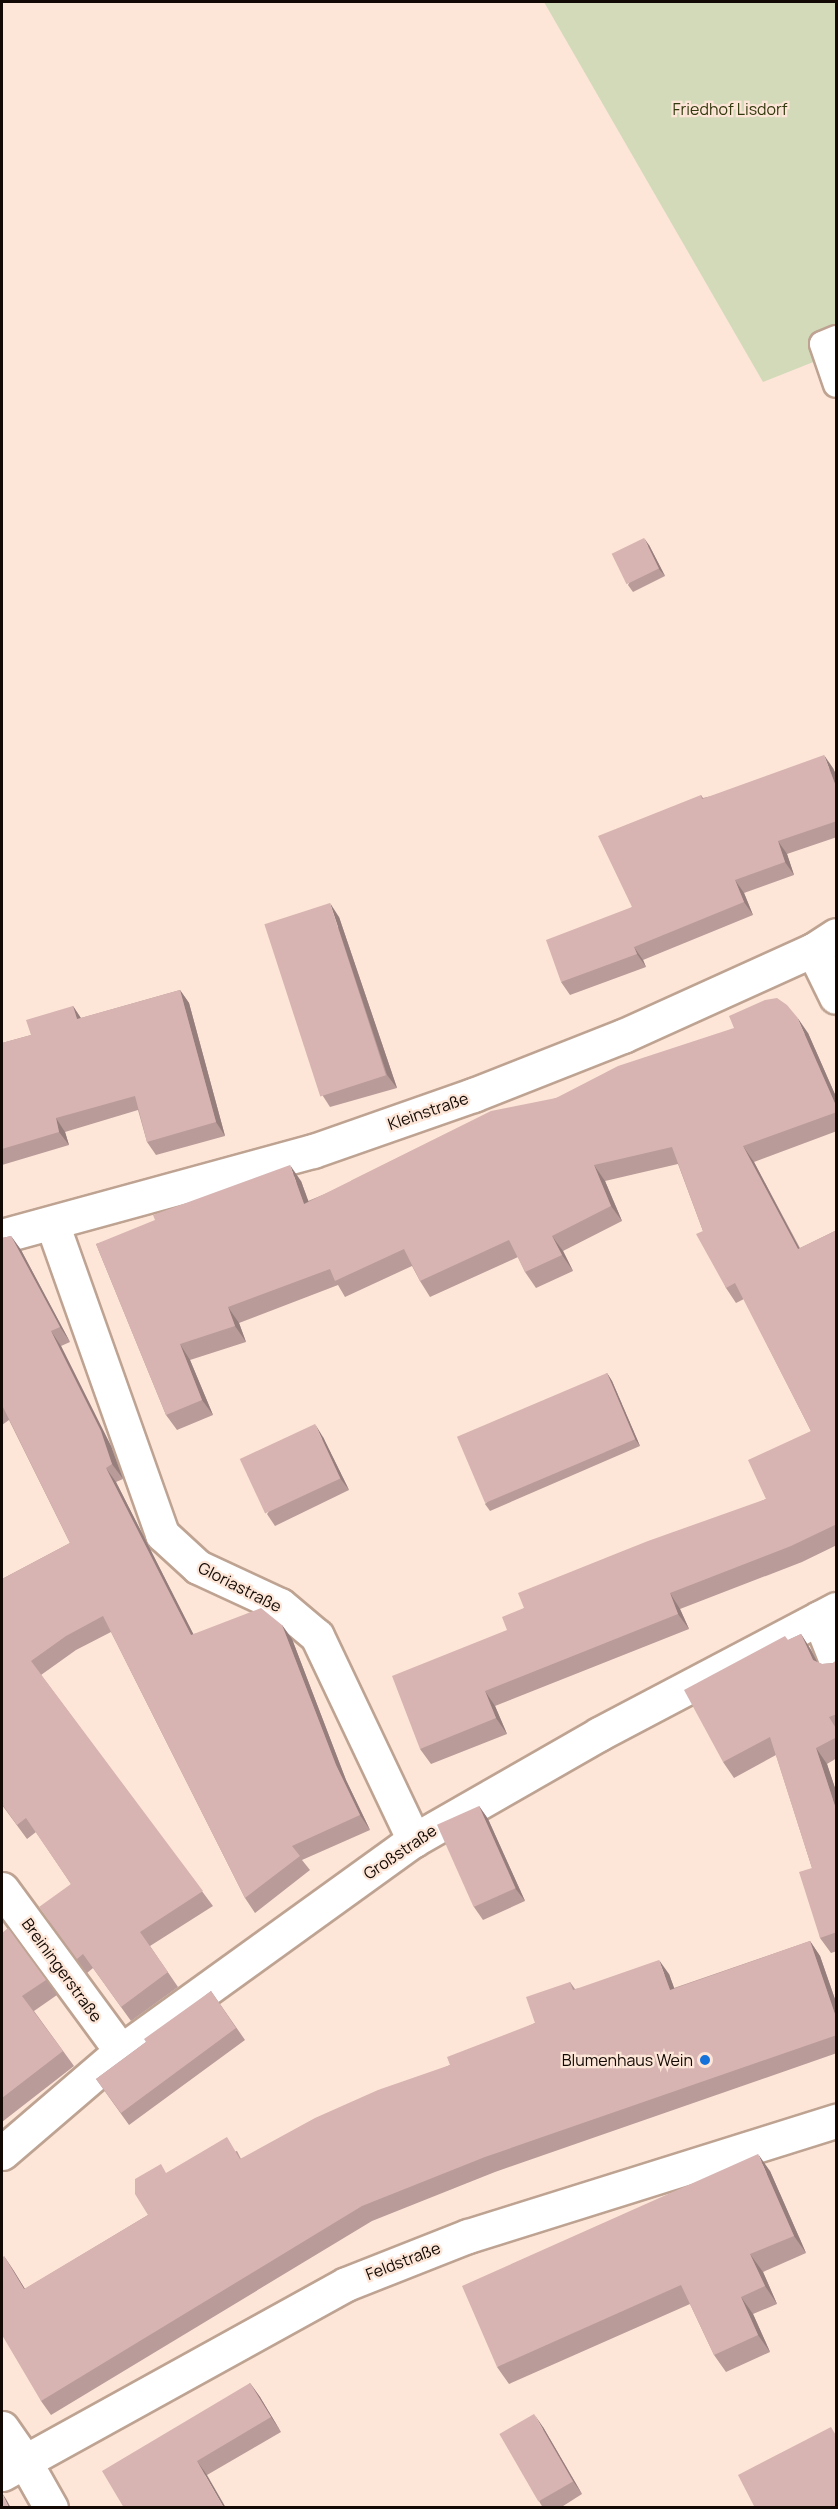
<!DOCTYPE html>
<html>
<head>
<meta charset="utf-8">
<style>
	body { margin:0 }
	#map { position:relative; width:838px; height:2509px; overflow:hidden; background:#fde6d7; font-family:Manrope,sans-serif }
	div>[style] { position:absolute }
	.green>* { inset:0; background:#d2dab9 }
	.roads { filter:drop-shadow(2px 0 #bea392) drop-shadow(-2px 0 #bea392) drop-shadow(0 2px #bea392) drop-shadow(0 -2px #bea392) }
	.service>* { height:24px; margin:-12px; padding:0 12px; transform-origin:12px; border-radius:12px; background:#fff }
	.minor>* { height:33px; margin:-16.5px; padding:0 16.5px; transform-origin:16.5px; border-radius:16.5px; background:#fff }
	.wall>* { inset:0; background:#b99b99 }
	.shaded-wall>* { inset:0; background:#967e7d }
	.building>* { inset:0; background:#d7b4b2; transform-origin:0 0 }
	.dots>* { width:16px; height:16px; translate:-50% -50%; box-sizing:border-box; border:3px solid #fde6d7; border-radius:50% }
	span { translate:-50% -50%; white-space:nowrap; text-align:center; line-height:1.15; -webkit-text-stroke:4.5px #fde6d7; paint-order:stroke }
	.park-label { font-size:16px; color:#32390e }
	.street-label { font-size:16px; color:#120904 }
	.poi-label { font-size:16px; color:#120904 }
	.right { translate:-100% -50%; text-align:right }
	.frame { position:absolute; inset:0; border:3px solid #120904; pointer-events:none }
</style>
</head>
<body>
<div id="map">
	<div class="green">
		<i style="clip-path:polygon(544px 2px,836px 2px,836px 353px,763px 382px)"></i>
	</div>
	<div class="roads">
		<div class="service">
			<i style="left:836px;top:338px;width:15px;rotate:157deg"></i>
			<i style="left:822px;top:344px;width:43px;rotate:71.1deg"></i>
		</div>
		<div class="minor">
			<i style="left:813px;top:950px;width:52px;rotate:63.9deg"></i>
			<i style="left:52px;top:1223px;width:330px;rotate:70.5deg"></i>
			<i style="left:162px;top:1534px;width:49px;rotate:42.5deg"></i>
			<i style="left:198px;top:1567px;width:90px;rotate:24.9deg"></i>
			<i style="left:280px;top:1605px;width:48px;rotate:40deg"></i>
			<i style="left:317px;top:1636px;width:226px;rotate:64.6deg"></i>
			<i style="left:2px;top:1236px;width:322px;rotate:-15.3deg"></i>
			<i style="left:313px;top:1151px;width:170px;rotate:-19.3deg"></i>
			<i style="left:473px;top:1095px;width:161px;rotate:-21.5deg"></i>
			<i style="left:623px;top:1036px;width:209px;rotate:-24.4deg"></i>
			<i style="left:813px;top:950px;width:27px;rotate:-33deg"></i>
			<i style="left:819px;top:1618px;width:46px;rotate:68.4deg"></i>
			<i style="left:2px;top:1889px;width:201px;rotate:53.7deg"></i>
			<i style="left:2px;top:2153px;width:157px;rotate:-40.6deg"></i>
			<i style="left:121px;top:2051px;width:361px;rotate:-35.8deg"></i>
			<i style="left:414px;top:1840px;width:213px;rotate:-29.8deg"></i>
			<i style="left:599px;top:1734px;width:268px;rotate:-27.8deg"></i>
			<i style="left:2px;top:2428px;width:39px;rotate:55deg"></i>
			<i style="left:24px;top:2460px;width:55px;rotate:60.6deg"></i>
			<i style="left:2px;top:2474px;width:393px;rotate:-28.9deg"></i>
			<i style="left:346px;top:2284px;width:131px;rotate:-21.5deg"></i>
			<i style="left:468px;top:2236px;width:386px;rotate:-17.4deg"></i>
		</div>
	</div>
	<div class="wall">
		<i style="clip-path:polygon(649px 545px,665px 576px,633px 592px,628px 585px)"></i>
		<i style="clip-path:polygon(833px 768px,837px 777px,837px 837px,787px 854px,794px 875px,744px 893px,753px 915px,643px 960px,646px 967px,570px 995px,561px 982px,632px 907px,701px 795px,703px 798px)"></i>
		<i style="clip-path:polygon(339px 917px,397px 1088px,330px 1107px,321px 1093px)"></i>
		<i style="clip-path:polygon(180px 990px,189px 1003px,225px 1136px,156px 1155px,147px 1142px,138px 1110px,65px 1132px,69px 1145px,2px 1165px,2px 1043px,31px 1035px,73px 1006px,81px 1018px)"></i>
		<i style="clip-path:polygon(808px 1033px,837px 1099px,837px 1131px,754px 1162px,800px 1248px,837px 1230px,837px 1545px,802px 1562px,680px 1609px,689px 1629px,495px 1706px,507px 1734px,431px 1764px,420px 1749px,524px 1608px,766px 1499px,811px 1431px,744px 1299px,736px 1303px,726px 1288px,703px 1231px,678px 1164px,605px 1181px,622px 1221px,563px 1251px,573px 1271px,536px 1288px,525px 1272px,518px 1257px,430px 1297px,420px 1281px,412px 1266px,345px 1297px,338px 1285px,239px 1323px,246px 1342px,190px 1360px,213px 1415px,177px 1430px,166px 1415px,96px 1244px,301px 1181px,308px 1201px,556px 1098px)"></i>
		<i style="clip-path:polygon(11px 1236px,21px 1250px,70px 1342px,61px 1346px,111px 1446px,123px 1479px,116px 1482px,193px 1634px,282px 1625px,292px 1639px,346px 1780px,370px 1830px,302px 1860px,310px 1870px,255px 1913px,245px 1898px,111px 1632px,76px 1650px,41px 1675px,213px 1906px,150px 1946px,178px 1987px,131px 2021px,93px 1968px,87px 1973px,49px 1921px,71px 1884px,36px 1832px,27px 1839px,2px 1805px,2px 1579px,70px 1543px,9px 1420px,2px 1425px,2px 1238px)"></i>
		<i style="clip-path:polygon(607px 1373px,612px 1381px,640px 1446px,490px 1511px,485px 1504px)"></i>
		<i style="clip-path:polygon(323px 1437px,349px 1490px,275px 1526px,267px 1514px)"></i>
		<i style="clip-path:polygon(801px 1634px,811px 1650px,817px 1662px,822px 1664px,833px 1663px,837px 1660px,837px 1758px,827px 1764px,837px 1794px,837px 1951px,831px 1953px,820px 1938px,812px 1868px,776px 1755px,734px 1778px,723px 1762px,788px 1640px)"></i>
		<i style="clip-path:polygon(479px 1806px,488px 1819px,525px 1901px,483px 1920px,474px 1907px)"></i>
		<i style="clip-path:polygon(2px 1933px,46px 1980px,57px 1995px,34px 2011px,74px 2066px,2px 2122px)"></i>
		<i style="clip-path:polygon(810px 1941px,820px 1956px,837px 2005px,837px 2053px,495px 2172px,372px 2221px,51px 2415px,41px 2401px,4px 2256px,25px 2289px,148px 2215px,167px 2173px,237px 2151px,241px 2159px,450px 2065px,535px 2023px,570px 1982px,575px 1989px,669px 1974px,674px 1988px)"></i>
		<i style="clip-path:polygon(211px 1991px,245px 2040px,129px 2125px,96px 2079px,146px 2042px)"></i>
		<i style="clip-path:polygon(770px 2171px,806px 2253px,763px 2272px,777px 2304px,753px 2314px,770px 2352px,726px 2372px,714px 2355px,690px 2304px,509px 2384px,497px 2367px)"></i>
		<i style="clip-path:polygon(250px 2383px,260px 2397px,281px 2432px,207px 2475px,124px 2508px)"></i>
		<i style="clip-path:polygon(543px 2427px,582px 2494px,560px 2508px,543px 2508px,539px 2501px)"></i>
	</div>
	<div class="shaded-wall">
		<i style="clip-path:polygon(644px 538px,649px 545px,665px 576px,659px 569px)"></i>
		<i style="clip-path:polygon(824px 755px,833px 768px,837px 777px,837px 789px)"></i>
		<i style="clip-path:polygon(778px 841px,787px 854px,794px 875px,785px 862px)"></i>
		<i style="clip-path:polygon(735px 880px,744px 893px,753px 915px,744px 902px)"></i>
		<i style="clip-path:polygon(330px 903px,339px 917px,397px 1088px,387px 1075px)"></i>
		<i style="clip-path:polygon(634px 947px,643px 960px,646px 967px,637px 954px)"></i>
		<i style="clip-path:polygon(180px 990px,189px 1003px,225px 1136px,216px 1122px)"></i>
		<i style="clip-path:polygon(73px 1006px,82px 1020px,77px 1019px)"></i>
		<i style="clip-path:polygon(797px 1017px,808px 1033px,837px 1099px,837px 1108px)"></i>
		<i style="clip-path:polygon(56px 1118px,65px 1132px,69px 1145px,59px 1132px)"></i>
		<i style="clip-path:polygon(743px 1146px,754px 1162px,808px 1265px,798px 1249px)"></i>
		<i style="clip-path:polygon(290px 1165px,301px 1181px,315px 1219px,304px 1204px)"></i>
		<i style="clip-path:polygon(594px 1165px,605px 1181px,622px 1221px,611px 1206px)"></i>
		<i style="clip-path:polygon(11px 1236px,21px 1250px,70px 1342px,60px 1327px)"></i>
		<i style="clip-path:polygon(552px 1236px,563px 1251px,573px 1271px,562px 1255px)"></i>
		<i style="clip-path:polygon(228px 1307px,239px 1323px,246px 1342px,235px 1326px)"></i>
		<i style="clip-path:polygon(51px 1331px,61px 1346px,111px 1446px,123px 1479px,112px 1464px)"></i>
		<i style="clip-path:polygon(180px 1344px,190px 1360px,213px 1415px,202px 1400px)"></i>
		<i style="clip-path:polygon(607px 1373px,612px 1381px,640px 1446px,635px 1439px)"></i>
		<i style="clip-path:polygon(315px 1424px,323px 1437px,349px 1490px,340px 1478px)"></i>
		<i style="clip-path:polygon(106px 1468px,116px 1482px,201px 1649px,191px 1635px)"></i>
		<i style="clip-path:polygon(670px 1593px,680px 1609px,689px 1629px,678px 1614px)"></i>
		<i style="clip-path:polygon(282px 1625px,292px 1639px,346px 1780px,370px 1830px,360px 1815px,336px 1765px)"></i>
		<i style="clip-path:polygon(801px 1634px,811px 1650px,824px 1675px,813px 1660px)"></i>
		<i style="clip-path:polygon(485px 1691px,495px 1706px,507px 1734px,496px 1718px)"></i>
		<i style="clip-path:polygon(816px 1748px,827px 1764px,837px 1794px,837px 1812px)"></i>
		<i style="clip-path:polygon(479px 1806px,488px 1819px,525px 1901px,515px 1888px)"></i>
		<i style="clip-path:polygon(810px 1941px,820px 1956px,837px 2005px,837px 2020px)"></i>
		<i style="clip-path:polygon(659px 1960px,669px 1974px,680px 2004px,670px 1990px)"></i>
		<i style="clip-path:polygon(758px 2154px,770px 2171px,806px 2253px,794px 2236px)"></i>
		<i style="clip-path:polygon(750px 2254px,763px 2272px,777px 2304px,765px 2286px)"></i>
		<i style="clip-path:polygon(4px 2256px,14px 2271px,34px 2304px,24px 2289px)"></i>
		<i style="clip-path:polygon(741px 2297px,753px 2314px,770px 2352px,758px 2335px)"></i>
		<i style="clip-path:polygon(250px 2383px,260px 2397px,281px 2432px,271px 2417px)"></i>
		<i style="clip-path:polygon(534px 2414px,543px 2427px,582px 2494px,573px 2481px)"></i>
		<i style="clip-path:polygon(197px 2461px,207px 2475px,226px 2508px,224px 2508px)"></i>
		<i style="clip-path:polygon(2px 2493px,6px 2499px,11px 2508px,9px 2508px)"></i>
	</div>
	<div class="building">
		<i style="left:644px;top:538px;width:34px;height:36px;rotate:64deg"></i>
		<i style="clip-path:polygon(824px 755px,837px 789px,837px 821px,778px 841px,785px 862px,735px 880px,744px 902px,634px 947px,637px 954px,561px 982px,546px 940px,632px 907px,598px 836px,701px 795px,702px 799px)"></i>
		<i style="left:330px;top:903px;width:181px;height:69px;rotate:72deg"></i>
		<i style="clip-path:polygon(180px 990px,216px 1122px,147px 1142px,135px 1096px,56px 1118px,59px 1132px,2px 1149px,2px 1043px,31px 1035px,26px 1020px,73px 1006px,77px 1019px)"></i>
		<i style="clip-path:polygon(777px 998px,787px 1005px,797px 1017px,837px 1108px,837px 1112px,743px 1146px,798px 1249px,837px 1230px,837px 1524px,791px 1546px,670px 1593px,678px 1614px,485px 1691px,496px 1718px,420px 1749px,392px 1676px,507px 1630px,502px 1617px,524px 1608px,518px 1593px,648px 1541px,766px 1499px,748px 1460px,811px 1431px,735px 1283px,726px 1288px,696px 1234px,703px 1231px,672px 1147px,594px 1165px,611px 1206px,552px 1236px,562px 1255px,525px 1272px,509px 1240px,420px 1281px,404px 1249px,335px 1281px,330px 1269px,228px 1307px,235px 1326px,180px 1344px,202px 1400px,166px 1415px,96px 1244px,155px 1220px,153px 1215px,290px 1165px,304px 1204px,491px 1111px,556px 1098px,618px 1066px,734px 1028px,729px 1016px,765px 1000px)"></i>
		<i style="clip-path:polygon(11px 1236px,60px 1327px,51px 1331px,101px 1431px,112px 1464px,106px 1468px,191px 1635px,261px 1608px,282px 1625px,336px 1765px,360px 1815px,292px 1846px,300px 1856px,245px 1898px,103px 1616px,66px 1636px,31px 1661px,203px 1891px,140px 1932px,168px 1972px,121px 2007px,83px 1954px,77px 1959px,39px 1907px,71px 1884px,26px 1818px,17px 1825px,2px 1804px,2px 1579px,70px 1543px,2px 1405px,2px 1238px)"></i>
		<i style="left:607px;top:1373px;width:72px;height:163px;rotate:67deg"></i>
		<i style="left:315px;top:1424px;width:60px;height:83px;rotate:65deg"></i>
		<i style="clip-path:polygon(801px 1634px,813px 1660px,822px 1664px,833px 1663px,837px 1660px,837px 1714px,829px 1717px,837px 1730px,837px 1737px,816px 1748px,837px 1812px,837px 1932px,820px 1938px,799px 1872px,812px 1868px,770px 1737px,723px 1762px,684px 1690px,785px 1636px,788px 1640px)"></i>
		<i style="left:479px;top:1806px;width:90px;height:46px;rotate:66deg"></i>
		<i style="clip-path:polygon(8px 1928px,46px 1980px,22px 1996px,63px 2051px,2px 2098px,2px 1933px)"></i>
		<i style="clip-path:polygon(810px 1941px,837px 2020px,837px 2035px,485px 2157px,362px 2206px,41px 2401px,2px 2335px,2px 2258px,4px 2256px,24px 2289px,148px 2215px,135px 2194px,135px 2179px,161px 2164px,166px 2173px,227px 2137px,240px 2159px,315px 2118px,378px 2090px,450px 2065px,447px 2057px,535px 2023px,526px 1997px,570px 1982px,573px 1990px,659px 1960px,670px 1990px)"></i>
		<i style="clip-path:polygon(211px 1991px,236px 2028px,121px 2113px,96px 2079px,146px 2042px,144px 2039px)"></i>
		<i style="clip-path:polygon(758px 2154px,794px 2236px,750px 2254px,765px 2286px,741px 2297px,758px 2335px,714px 2355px,681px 2285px,497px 2367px,462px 2286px)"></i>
		<i style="clip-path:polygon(250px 2383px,271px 2417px,197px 2461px,224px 2508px,124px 2508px,102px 2471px)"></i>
		<i style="left:534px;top:2414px;width:78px;height:40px;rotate:60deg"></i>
		<i style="clip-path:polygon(831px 2427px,837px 2437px,837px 2508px,755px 2508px,738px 2475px)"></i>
		<i style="clip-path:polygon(2px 2494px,9px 2508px,2px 2508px)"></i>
	</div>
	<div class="dots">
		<i style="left:705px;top:2060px;background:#1572db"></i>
	</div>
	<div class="park-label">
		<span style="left:730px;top:109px">Friedhof Lisdorf</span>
	</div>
	<div class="street-label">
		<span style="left:428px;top:1111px;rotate:-19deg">Kleinstraße</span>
		<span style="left:240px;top:1587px;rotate:27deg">Gloriastraße</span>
		<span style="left:400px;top:1852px;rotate:-34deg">Großstraße</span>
		<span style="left:62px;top:1970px;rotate:54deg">Breiningerstraße</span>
		<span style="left:403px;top:2261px;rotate:-21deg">Feldstraße</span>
	</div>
	<div class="poi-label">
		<span class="right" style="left:693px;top:2060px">Blumenhaus Wein</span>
	</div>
	<div class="frame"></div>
</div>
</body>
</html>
